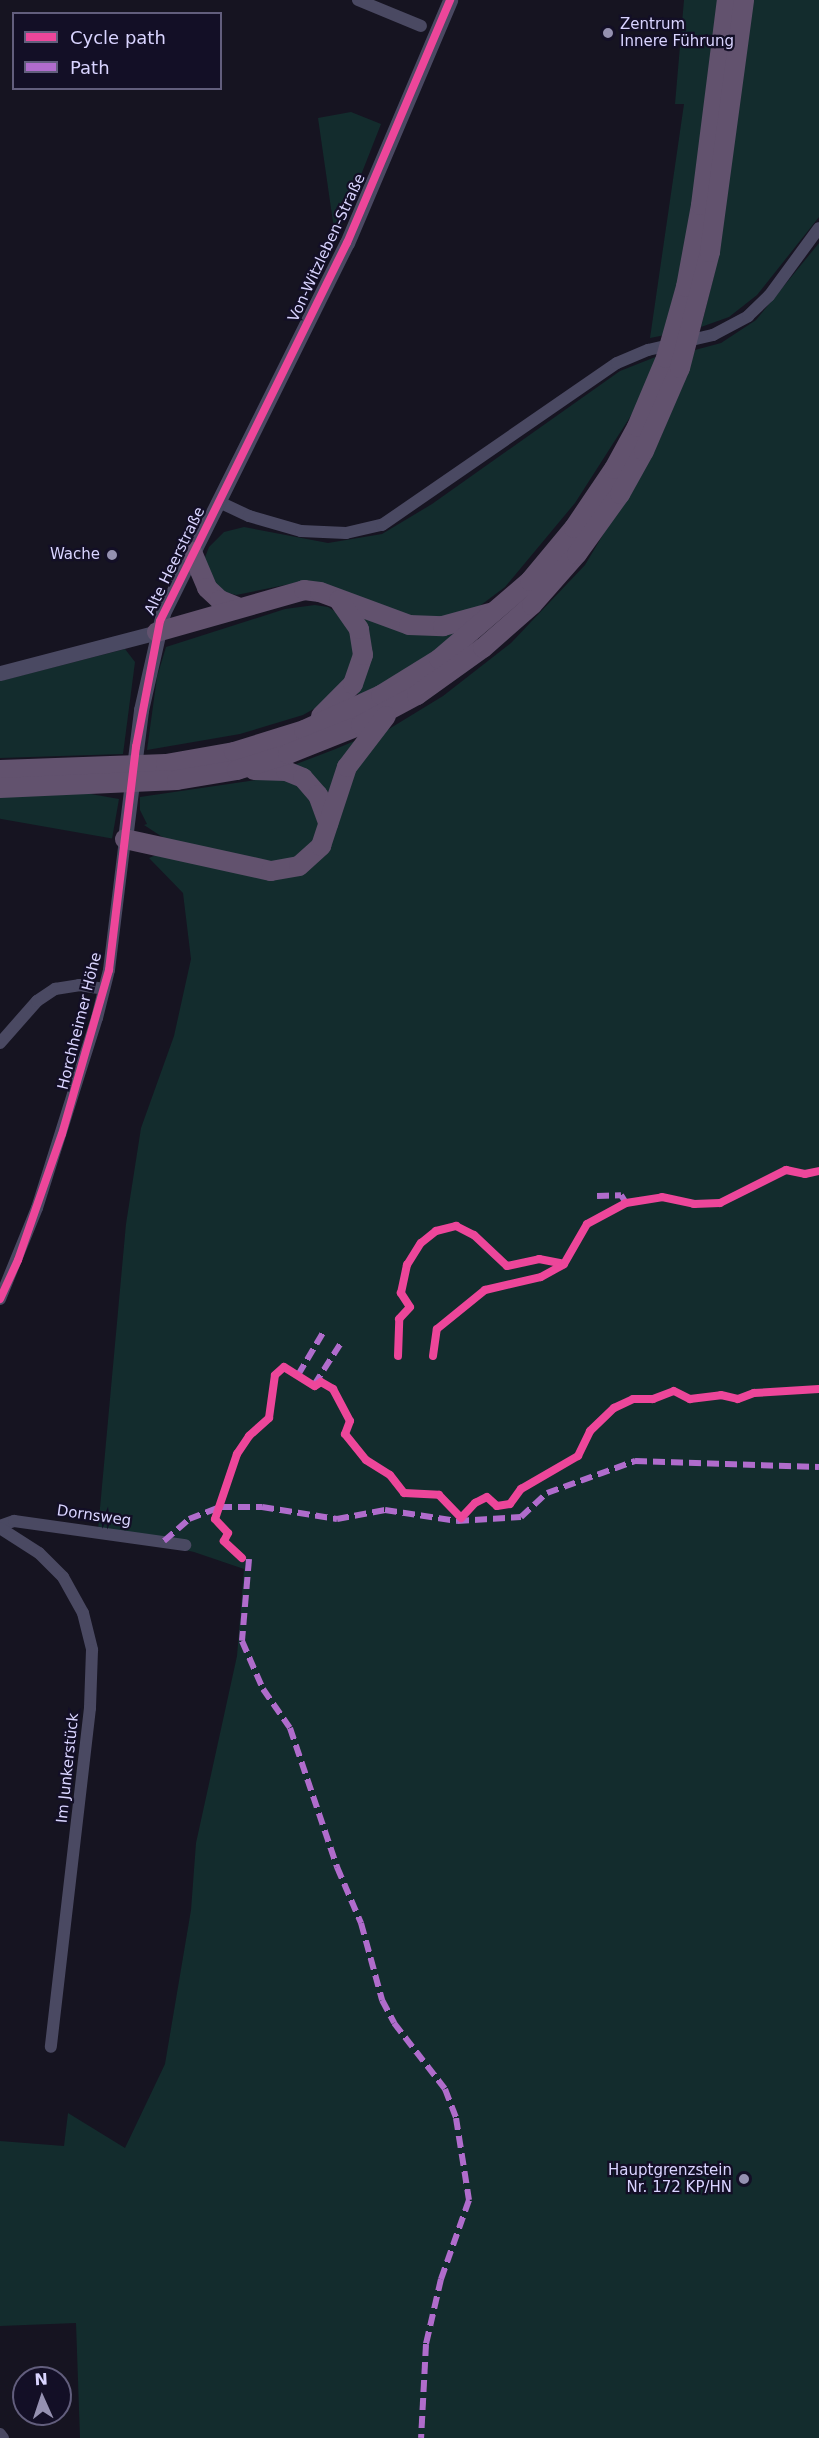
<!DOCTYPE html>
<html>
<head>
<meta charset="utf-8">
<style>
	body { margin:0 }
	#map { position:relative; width:819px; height:2438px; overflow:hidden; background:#161421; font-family:"DejaVu Sans",sans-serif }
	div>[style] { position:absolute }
	.green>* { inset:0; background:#132c2d; transform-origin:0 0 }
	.minor>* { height:12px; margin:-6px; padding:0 6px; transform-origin:6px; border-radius:6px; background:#4a4962 }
	.tertiary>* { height:15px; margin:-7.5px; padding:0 7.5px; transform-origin:7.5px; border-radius:7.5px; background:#4a4962 }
	.trunk>* { height:20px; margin:-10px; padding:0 10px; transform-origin:10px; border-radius:10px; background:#62526e }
	.quiet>* { height:6px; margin-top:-3px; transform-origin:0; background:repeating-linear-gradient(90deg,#b06ccc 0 12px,transparent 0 18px) }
	.cycleway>* { height:8px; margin:-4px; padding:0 4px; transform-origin:4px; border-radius:4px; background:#ed469a }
	.dots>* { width:16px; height:16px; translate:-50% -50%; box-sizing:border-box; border:3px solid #130f26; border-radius:50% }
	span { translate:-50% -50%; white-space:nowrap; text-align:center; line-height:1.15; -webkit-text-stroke:4.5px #130f26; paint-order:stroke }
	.poi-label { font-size:15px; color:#d9d4ff }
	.left { translate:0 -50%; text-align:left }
	.right { translate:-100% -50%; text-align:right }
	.street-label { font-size:15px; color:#d9d4ff }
	.legend { position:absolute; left:12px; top:12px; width:210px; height:78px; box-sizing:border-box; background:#130f26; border:2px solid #625e7d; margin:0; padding:8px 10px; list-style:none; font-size:18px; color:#d9d4ff }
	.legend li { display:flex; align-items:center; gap:12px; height:30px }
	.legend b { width:30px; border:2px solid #625e7d }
	.north { position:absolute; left:12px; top:2366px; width:60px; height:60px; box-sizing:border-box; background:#130f26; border:2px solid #625e7d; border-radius:50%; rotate:357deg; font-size:16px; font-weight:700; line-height:24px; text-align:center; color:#d9d4ff }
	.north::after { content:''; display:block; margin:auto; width:21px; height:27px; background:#9591b1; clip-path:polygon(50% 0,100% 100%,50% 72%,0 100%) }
</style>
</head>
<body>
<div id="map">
	<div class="green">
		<i style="clip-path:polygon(684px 0,721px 0,692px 221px,665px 335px,650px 338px,684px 104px,675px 104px)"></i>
		<i style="clip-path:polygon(750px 0,819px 0,819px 217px,757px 295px,729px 317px,701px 327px,714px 275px)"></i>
		<i style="clip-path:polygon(351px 112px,381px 124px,332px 249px,334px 229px,318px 118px)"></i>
		<i style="clip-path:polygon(819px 243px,819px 2438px,80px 2438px,76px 2323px,0 2326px,0 2141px,64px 2146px,68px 2113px,125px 2148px,165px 2064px,191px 1910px,196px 1843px,237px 1656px,244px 1569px,194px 1552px,98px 1530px,126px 1224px,141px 1128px,174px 1036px,191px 959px,183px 893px,149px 858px,156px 855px,295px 874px,343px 788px,384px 732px,443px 696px,511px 643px,585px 565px,660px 439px,695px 350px,721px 343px,756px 320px)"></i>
		<i style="clip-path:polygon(658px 356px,639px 403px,575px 503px,505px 587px,473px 611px,420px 621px,300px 582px,236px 595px,218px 590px,204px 560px,209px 547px,224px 532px,244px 527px,328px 543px,382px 534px,432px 504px,620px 371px)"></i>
		<i style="clip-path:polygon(315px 605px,328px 607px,341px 615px,349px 624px,356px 651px,350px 674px,326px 702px,303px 715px,240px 734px,147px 750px,157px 677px,166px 647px,285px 609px)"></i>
		<i style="clip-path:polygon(357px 614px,452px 630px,457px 637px,360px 698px,356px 690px)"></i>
		<i style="clip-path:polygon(125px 649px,135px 662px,123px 754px,0 758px,0 681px)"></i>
		<i style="clip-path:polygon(357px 740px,327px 794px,291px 766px,333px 750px)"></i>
		<i style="clip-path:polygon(276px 777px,305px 788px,320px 828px,309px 851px,280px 864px,167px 840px,144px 825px,147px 824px,140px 810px,140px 797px)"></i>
		<i style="left:119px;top:799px;width:40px;height:119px;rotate:100deg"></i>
	</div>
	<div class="minor">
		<i style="left:358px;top:0;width:68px;rotate:22.4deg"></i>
		<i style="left:219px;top:502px;width:33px;rotate:25deg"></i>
		<i style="left:249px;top:516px;width:54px;rotate:16.1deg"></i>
		<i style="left:301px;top:531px;width:45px;rotate:2.5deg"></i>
		<i style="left:346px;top:533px;width:37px;rotate:-13deg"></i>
		<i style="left:382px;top:525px;width:285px;rotate:-34.6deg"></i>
		<i style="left:617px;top:363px;width:34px;rotate:-23deg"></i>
		<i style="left:648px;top:350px;width:67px;rotate:-13deg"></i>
		<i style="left:713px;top:335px;width:40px;rotate:-28deg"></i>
		<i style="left:748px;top:316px;width:29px;rotate:-44deg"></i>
		<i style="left:769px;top:296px;width:84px;rotate:-53.7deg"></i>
		<i style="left:0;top:1043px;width:56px;rotate:-48.6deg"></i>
		<i style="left:37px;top:1001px;width:22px;rotate:-34deg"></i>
		<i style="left:55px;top:989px;width:24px;rotate:-9deg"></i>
		<i style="left:79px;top:985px;width:25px;rotate:9deg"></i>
		<i style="left:0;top:1299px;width:98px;rotate:-67.9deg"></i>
		<i style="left:37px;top:1208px;width:199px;rotate:-72.5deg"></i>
		<i style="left:97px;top:1018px;width:49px;rotate:-76deg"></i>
		<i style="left:109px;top:970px;width:132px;rotate:-83deg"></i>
		<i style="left:0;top:1526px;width:15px;rotate:-20deg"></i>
		<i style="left:14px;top:1521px;width:173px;rotate:8deg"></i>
		<i style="left:0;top:1528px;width:46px;rotate:32.7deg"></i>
		<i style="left:39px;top:1553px;width:34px;rotate:45deg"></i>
		<i style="left:63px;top:1577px;width:41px;rotate:60.9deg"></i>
		<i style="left:83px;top:1613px;width:38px;rotate:76deg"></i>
		<i style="left:92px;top:1650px;width:58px;rotate:92deg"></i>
		<i style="left:90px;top:1708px;width:341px;rotate:96.6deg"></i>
		<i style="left:0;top:2434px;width:5px;rotate:53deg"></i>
	</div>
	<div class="tertiary">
		<i style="left:0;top:673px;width:162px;rotate:-14.6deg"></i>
		<i style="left:125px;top:839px;width:130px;rotate:-82.9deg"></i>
		<i style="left:141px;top:710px;width:99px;rotate:-77.2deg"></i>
		<i style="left:163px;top:613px;width:413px;rotate:-63.6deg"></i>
		<i style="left:347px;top:243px;width:264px;rotate:-67deg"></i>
	</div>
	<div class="trunk">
		<i style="left:192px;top:552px;width:39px;rotate:67deg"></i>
		<i style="left:207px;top:588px;width:18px;rotate:43deg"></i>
		<i style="left:220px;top:600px;width:18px;rotate:22deg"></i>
		<i style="left:157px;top:632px;width:153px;rotate:-15.9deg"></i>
		<i style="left:304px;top:590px;width:16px;rotate:7deg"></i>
		<i style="left:320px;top:592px;width:95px;rotate:20.3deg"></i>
		<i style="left:409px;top:625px;width:34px;rotate:2deg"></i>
		<i style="left:443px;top:626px;width:52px;rotate:-15.6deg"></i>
		<i style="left:321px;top:716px;width:45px;rotate:-45deg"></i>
		<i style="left:353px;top:684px;width:31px;rotate:-71deg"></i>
		<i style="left:363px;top:655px;width:26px;rotate:-99deg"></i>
		<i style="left:359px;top:629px;width:35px;rotate:-125deg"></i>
		<i style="left:0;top:770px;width:166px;rotate:-2.1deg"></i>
		<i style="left:166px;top:764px;width:69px;rotate:-10deg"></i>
		<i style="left:234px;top:752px;width:73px;rotate:-17.4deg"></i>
		<i style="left:304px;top:730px;width:85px;rotate:-24.4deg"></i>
		<i style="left:381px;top:695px;width:68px;rotate:-31.8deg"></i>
		<i style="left:439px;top:659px;width:120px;rotate:-40.6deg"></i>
		<i style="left:530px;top:581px;width:69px;rotate:-50.3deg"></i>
		<i style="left:574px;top:528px;width:71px;rotate:-55.9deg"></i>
		<i style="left:614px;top:469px;width:48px;rotate:-61.3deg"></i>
		<i style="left:637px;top:427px;width:75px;rotate:-67.2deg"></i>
		<i style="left:666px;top:358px;width:74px;rotate:-74.3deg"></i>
		<i style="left:686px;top:287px;width:83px;rotate:-79.6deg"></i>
		<i style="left:701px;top:205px;width:207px;rotate:-82.8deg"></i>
		<i style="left:254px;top:770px;width:32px;rotate:2deg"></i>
		<i style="left:286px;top:771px;width:18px;rotate:22deg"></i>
		<i style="left:303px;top:778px;width:23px;rotate:49deg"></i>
		<i style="left:318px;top:795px;width:30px;rotate:70deg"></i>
		<i style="left:0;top:788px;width:177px;rotate:-2.6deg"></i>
		<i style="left:177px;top:780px;width:61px;rotate:-9.5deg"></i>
		<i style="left:237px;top:770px;width:53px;rotate:-17.4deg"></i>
		<i style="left:288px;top:754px;width:79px;rotate:-21.7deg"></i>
		<i style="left:361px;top:725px;width:64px;rotate:-28.2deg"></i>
		<i style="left:417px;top:695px;width:81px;rotate:-35.5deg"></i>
		<i style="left:483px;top:648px;width:65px;rotate:-41.3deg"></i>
		<i style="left:532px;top:605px;width:68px;rotate:-48.6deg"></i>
		<i style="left:577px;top:554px;width:74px;rotate:-54.4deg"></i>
		<i style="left:620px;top:494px;width:49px;rotate:-60.8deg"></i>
		<i style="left:644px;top:451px;width:90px;rotate:-66.6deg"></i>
		<i style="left:680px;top:368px;width:120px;rotate:-75.5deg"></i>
		<i style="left:710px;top:252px;width:254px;rotate:-82.3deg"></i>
		<i style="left:125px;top:839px;width:149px;rotate:12.4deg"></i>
		<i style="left:271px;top:871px;width:28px;rotate:-10deg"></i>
		<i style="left:299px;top:866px;width:30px;rotate:-42deg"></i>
		<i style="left:321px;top:846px;width:83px;rotate:-71.8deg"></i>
		<i style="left:347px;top:767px;width:64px;rotate:-52.6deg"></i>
	</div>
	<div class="quiet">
		<i style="left:597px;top:1196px;width:24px;rotate:-2deg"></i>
		<i style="left:621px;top:1195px;width:9px;rotate:58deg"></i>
		<i style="left:298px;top:1375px;width:51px;rotate:-59.4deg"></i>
		<i style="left:314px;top:1385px;width:50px;rotate:-57.3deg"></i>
		<i style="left:164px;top:1541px;width:33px;rotate:-41deg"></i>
		<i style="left:189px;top:1519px;width:33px;rotate:-21deg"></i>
		<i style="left:220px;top:1507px;width:42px"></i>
		<i style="left:262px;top:1507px;width:76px;rotate:9.1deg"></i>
		<i style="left:337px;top:1519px;width:49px;rotate:-10.6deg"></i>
		<i style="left:385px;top:1510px;width:73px;rotate:8.7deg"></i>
		<i style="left:457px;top:1521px;width:64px;rotate:-3.6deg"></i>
		<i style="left:521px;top:1517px;width:35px;rotate:-43deg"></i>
		<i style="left:547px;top:1493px;width:94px;rotate:-20deg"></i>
		<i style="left:635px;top:1461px;width:184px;rotate:1.9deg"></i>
		<i style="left:249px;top:1559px;width:82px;rotate:94.9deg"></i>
		<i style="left:242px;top:1641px;width:52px;rotate:66.4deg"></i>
		<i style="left:263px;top:1689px;width:47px;rotate:55.3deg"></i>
		<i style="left:290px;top:1728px;width:147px;rotate:71.3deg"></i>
		<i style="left:337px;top:1867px;width:61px;rotate:66.8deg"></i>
		<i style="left:361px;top:1923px;width:80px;rotate:74.7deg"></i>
		<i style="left:382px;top:2000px;width:26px;rotate:62deg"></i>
		<i style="left:394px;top:2023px;width:83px;rotate:52.3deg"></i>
		<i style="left:445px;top:2089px;width:31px;rotate:69deg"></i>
		<i style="left:456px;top:2118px;width:83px;rotate:81deg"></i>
		<i style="left:469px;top:2200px;width:84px;rotate:109.5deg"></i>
		<i style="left:441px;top:2279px;width:67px;rotate:103deg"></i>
		<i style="left:426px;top:2344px;width:94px;rotate:93deg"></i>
	</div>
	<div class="cycleway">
		<i style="left:0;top:1299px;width:43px;rotate:-65.2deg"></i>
		<i style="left:18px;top:1260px;width:133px;rotate:-70.8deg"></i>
		<i style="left:62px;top:1134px;width:171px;rotate:-74deg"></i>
		<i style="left:109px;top:970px;width:225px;rotate:-83.1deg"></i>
		<i style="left:136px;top:747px;width:128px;rotate:-79.2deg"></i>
		<i style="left:160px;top:621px;width:422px;rotate:-63.7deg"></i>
		<i style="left:347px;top:243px;width:264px;rotate:-67deg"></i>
		<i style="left:398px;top:1356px;width:37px;rotate:-88deg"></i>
		<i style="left:399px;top:1319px;width:16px;rotate:-47deg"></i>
		<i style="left:410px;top:1307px;width:17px;rotate:-123deg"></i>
		<i style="left:401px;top:1293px;width:29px;rotate:-78deg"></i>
		<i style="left:407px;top:1265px;width:26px;rotate:-58deg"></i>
		<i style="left:421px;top:1243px;width:19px;rotate:-39deg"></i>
		<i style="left:436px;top:1231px;width:21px;rotate:-14deg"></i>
		<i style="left:456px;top:1226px;width:20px;rotate:27deg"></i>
		<i style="left:474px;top:1235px;width:45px;rotate:43.2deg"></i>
		<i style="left:507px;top:1266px;width:33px;rotate:-12deg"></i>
		<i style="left:539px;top:1259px;width:25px;rotate:11deg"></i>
		<i style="left:433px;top:1356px;width:27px;rotate:-82deg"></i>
		<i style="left:437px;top:1329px;width:62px;rotate:-39.1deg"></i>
		<i style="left:485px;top:1290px;width:57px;rotate:-13.1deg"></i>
		<i style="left:541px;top:1277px;width:26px;rotate:-29deg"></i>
		<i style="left:564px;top:1264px;width:46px;rotate:-60.1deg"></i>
		<i style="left:587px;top:1224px;width:44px;rotate:-28.3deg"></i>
		<i style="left:626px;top:1203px;width:36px;rotate:-9deg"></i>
		<i style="left:662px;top:1197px;width:33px;rotate:12deg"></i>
		<i style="left:694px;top:1204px;width:26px;rotate:-2deg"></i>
		<i style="left:720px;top:1203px;width:74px;rotate:-26.6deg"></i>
		<i style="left:786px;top:1170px;width:19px;rotate:12deg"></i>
		<i style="left:805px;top:1174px;width:14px;rotate:-12deg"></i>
		<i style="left:242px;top:1558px;width:25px;rotate:-137deg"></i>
		<i style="left:224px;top:1541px;width:9px;rotate:-63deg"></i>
		<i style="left:228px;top:1533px;width:19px;rotate:-133deg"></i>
		<i style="left:215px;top:1519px;width:69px;rotate:-71.3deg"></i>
		<i style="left:237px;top:1454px;width:22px;rotate:-56deg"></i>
		<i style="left:249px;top:1436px;width:27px;rotate:-42deg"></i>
		<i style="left:269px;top:1418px;width:43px;rotate:-82.1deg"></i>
		<i style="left:275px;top:1375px;width:12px;rotate:-42deg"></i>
		<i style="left:284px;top:1367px;width:36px;rotate:32deg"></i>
		<i style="left:315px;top:1386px;width:7px;rotate:-34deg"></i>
		<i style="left:321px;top:1382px;width:14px;rotate:30deg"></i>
		<i style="left:333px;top:1389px;width:36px;rotate:62deg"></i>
		<i style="left:350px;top:1421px;width:14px;rotate:111deg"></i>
		<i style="left:345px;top:1434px;width:33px;rotate:51deg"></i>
		<i style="left:366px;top:1460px;width:28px;rotate:32deg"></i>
		<i style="left:390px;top:1475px;width:23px;rotate:52deg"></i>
		<i style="left:404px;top:1493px;width:35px;rotate:3deg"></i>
		<i style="left:439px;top:1495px;width:32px;rotate:46deg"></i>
		<i style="left:461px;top:1518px;width:21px;rotate:-47deg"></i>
		<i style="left:475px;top:1503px;width:13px;rotate:-27deg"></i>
		<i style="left:487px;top:1497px;width:13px;rotate:42deg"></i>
		<i style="left:497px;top:1506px;width:13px;rotate:-9deg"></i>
		<i style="left:510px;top:1504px;width:19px;rotate:-54deg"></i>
		<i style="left:521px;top:1489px;width:66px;rotate:-30.1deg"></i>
		<i style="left:578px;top:1456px;width:28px;rotate:-64deg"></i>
		<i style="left:590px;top:1431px;width:33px;rotate:-44deg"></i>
		<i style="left:614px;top:1408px;width:21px;rotate:-25deg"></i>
		<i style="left:633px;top:1399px;width:20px"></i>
		<i style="left:653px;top:1399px;width:22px;rotate:-21deg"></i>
		<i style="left:674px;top:1391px;width:18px;rotate:27deg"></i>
		<i style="left:690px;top:1399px;width:31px;rotate:-7deg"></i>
		<i style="left:721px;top:1395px;width:17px;rotate:13deg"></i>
		<i style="left:738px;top:1399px;width:17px;rotate:-21deg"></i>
		<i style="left:754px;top:1393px;width:65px;rotate:-3.5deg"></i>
	</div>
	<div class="dots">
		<i style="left:608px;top:33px;background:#9591b1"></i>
		<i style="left:112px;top:555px;background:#9591b1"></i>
		<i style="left:744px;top:2179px;background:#9591b1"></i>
	</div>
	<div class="poi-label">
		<span class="left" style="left:620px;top:33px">Zentrum<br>Innere Führung</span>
		<span class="right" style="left:100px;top:555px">Wache</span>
		<span class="right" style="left:732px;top:2179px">Hauptgrenzstein<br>Nr. 172 KP/HN</span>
	</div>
	<div class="street-label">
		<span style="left:327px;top:248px;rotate:-65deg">Von-Witzleben-Straße</span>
		<span style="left:175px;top:561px;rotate:-64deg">Alte Heerstraße</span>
		<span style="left:80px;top:1021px;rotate:-76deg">Horchheimer Höhe</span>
		<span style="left:94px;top:1516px;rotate:8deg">Dornsweg</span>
		<span style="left:68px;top:1768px;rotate:-84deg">Im Junkerstück</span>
	</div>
	<ul class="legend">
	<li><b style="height:8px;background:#ed469a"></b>Cycle path</li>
	<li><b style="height:8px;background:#b06ccc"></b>Path</li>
	</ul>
	<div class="north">N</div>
</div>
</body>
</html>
